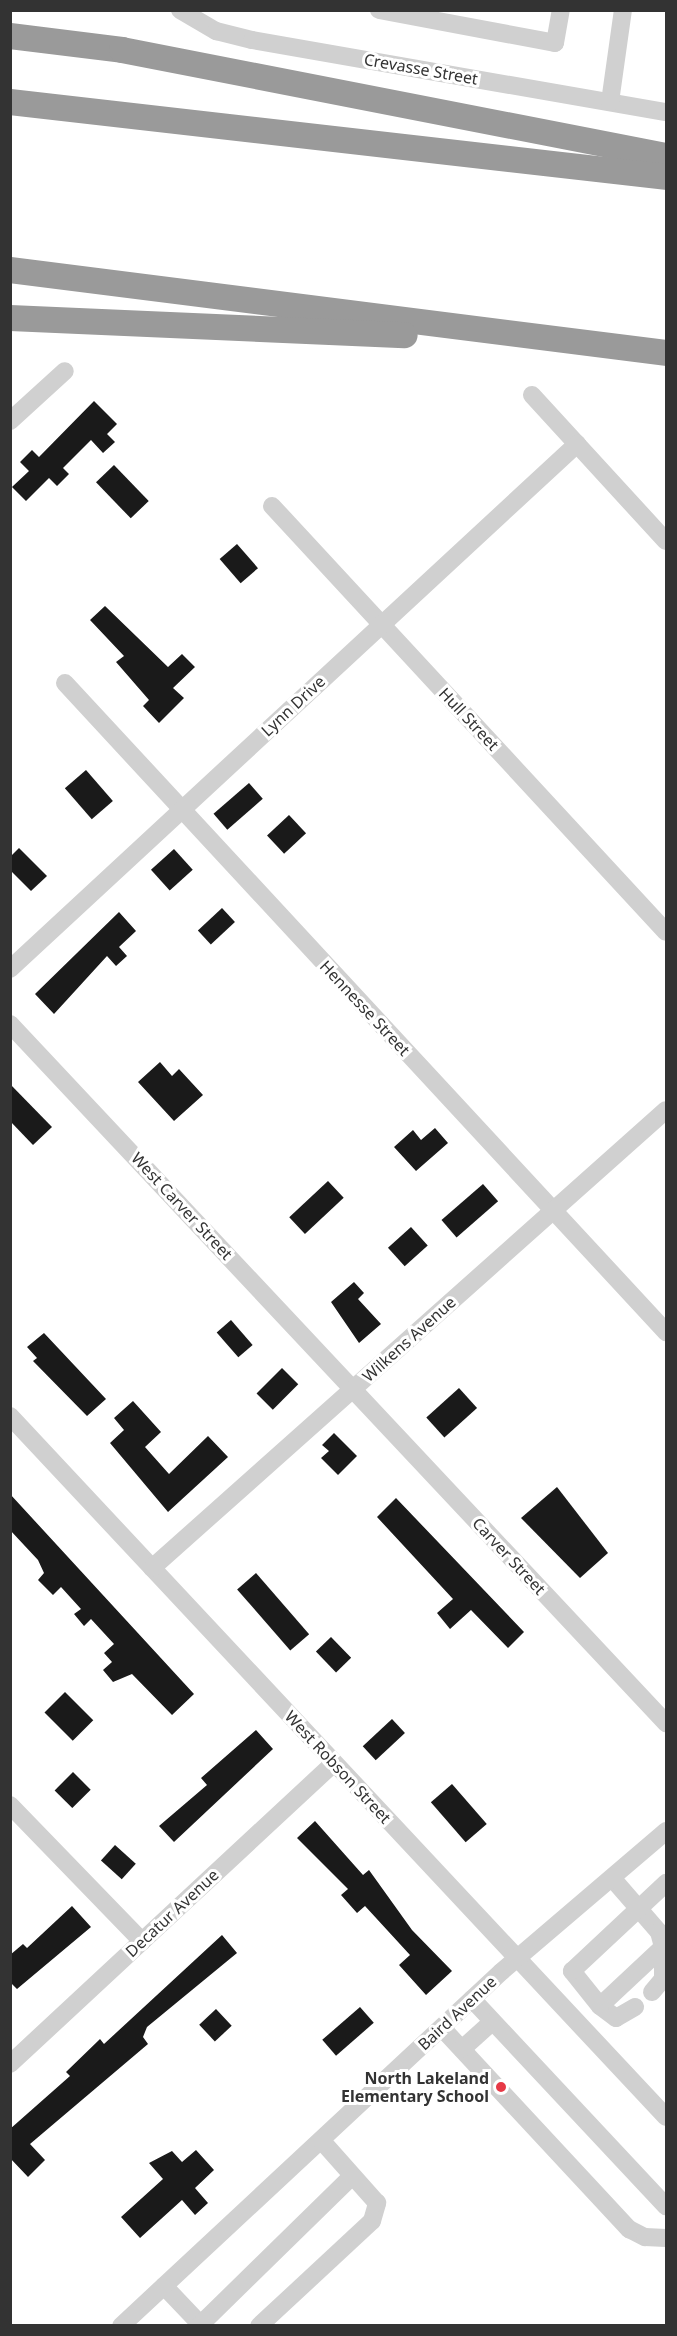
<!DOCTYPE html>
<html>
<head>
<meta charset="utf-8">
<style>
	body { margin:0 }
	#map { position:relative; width:677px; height:2336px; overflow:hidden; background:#fff; font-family:"Noto Sans",sans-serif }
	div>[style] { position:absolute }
	.building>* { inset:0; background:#1a1a1a; transform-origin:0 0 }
	.minor>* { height:18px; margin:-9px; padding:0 9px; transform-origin:9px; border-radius:9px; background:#d0d0d0 }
	.highway>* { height:26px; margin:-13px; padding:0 13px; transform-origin:13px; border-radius:13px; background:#9a9a9a }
	.dots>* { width:16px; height:16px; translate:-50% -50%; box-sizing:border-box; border:3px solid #fff; border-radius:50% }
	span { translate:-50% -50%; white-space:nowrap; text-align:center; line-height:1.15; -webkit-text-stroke:6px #fff; paint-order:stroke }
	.street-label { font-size:16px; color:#333 }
	.poi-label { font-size:16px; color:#333; font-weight:700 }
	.right { translate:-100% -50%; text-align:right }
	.frame { position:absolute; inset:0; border:12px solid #333; pointer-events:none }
</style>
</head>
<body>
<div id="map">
	<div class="building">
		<i style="clip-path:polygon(94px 401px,117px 424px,107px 434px,115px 442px,103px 453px,91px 440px,63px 468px,69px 474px,57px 486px,49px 478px,26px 501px,12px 487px,29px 471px,20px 462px,32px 450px,39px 457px)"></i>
		<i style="left:114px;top:465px;width:50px;height:25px;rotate:46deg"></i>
		<i style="left:237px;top:544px;width:32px;height:23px;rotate:49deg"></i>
		<i style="clip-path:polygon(105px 606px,168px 667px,182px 654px,195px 667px,173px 688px,184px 698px,159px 723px,143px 706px,149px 700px,116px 662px,124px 656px,90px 620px)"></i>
		<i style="left:86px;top:770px;width:41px;height:28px;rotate:49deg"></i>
		<i style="left:249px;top:783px;width:21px;height:47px;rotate:49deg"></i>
		<i style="left:289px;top:815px;width:25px;height:30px;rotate:47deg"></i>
		<i style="clip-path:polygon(19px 848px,47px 876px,31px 891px,10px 870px,10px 857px)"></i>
		<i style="left:174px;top:849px;width:28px;height:31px;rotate:48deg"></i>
		<i style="left:222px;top:908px;width:19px;height:33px;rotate:47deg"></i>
		<i style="clip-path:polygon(119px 912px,136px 931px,119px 947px,127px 956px,116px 966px,107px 956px,54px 1014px,35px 994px)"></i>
		<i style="clip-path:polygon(160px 1062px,172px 1076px,179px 1069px,203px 1095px,174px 1121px,138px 1082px)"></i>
		<i style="clip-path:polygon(10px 1084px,52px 1127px,33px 1145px,10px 1121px)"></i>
		<i style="clip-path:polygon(435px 1128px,448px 1143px,416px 1171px,394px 1147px,413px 1130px,421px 1140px)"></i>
		<i style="left:328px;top:1181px;width:23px;height:53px;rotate:47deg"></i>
		<i style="left:483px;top:1184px;width:23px;height:55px;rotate:49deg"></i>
		<i style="left:411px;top:1227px;width:25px;height:31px;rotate:48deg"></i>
		<i style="clip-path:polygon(354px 1282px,364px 1293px,358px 1299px,381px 1324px,359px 1343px,331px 1302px)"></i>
		<i style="left:231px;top:1320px;width:33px;height:19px;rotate:49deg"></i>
		<i style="clip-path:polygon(44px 1333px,106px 1399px,87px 1416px,33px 1361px,37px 1358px,27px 1347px)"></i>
		<i style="left:282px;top:1368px;width:23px;height:36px;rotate:45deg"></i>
		<i style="left:459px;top:1388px;width:27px;height:44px;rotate:48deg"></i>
		<i style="clip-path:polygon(133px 1401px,161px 1432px,145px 1447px,169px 1474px,208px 1436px,228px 1457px,168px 1512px,110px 1443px,124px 1430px,114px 1418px)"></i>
		<i style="clip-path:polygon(334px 1433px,357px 1456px,338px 1475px,321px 1458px,329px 1451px,322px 1445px)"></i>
		<i style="clip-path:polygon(557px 1487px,608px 1553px,580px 1578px,521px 1518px)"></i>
		<i style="clip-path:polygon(10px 1494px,194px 1694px,172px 1715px,132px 1674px,113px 1682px,103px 1670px,112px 1662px,104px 1653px,114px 1644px,91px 1619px,84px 1626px,74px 1614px,81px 1609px,61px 1587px,53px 1595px,38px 1580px,44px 1573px,38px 1560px,10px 1530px)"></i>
		<i style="clip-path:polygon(396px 1498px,524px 1632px,508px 1648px,471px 1610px,450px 1629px,437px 1613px,453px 1599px,377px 1517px)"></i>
		<i style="left:256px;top:1573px;width:81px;height:25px;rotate:49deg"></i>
		<i style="left:331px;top:1637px;width:29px;height:21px;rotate:46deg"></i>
		<i style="left:65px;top:1692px;width:40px;height:29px;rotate:45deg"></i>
		<i style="left:392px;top:1719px;width:19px;height:40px;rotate:47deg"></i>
		<i style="clip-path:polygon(256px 1730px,273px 1749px,174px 1842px,159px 1826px,207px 1785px,201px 1778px)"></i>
		<i style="left:73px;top:1772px;width:25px;height:26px;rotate:45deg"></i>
		<i style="left:452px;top:1784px;width:53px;height:28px;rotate:49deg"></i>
		<i style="clip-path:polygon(315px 1821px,363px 1875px,369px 1870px,412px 1930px,452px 1971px,426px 1995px,399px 1965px,410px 1955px,365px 1906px,357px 1913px,341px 1895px,348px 1889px,297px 1838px)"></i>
		<i style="left:115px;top:1845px;width:28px;height:21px;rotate:42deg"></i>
		<i style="clip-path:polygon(72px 1906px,91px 1927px,17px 1989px,10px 1982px,10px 1955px,23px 1944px,27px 1948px)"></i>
		<i style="clip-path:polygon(222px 1935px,237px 1953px,147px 2027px,143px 2037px,148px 2044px,30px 2144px,45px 2160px,28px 2177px,10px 2158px,10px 2129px,70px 2076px,66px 2072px,100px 2039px,104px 2044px)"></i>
		<i style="left:360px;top:2007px;width:21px;height:50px;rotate:49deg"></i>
		<i style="left:216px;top:2009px;width:23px;height:23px;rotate:47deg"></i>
		<i style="clip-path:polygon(196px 2150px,214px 2170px,195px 2188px,208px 2203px,195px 2215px,182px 2200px,140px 2238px,121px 2217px,163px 2179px,149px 2163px,172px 2151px,182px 2162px)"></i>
	</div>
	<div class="minor">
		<i style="left:180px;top:10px;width:42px;rotate:30.3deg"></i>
		<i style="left:216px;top:31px;width:37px;rotate:14deg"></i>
		<i style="left:252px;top:40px;width:420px;rotate:9.9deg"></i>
		<i style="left:379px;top:10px;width:179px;rotate:10.6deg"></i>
		<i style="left:555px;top:43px;width:34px;rotate:-80deg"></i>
		<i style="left:610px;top:102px;width:93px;rotate:-82deg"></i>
		<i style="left:532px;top:395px;width:198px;rotate:47.5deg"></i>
		<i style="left:10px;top:421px;width:74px;rotate:-42.3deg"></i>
		<i style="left:272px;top:506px;width:580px;rotate:47.23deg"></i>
		<i style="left:65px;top:683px;width:885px;rotate:47.2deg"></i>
		<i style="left:10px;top:969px;width:773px;rotate:-42.8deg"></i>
		<i style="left:10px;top:1024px;width:959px;rotate:46.82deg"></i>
		<i style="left:10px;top:1416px;width:960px;rotate:46.9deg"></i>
		<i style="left:152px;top:1568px;width:688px;rotate:-41.7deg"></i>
		<i style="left:10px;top:1805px;width:190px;rotate:45.9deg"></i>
		<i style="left:612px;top:1878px;width:72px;rotate:49deg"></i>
		<i style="left:659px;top:1932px;width:16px;rotate:75deg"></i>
		<i style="left:663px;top:1947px;width:86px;rotate:136.9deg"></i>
		<i style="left:600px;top:2006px;width:20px;rotate:37deg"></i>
		<i style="left:616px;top:2018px;width:22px;rotate:-30deg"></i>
		<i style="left:652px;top:1992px;width:17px;rotate:-50deg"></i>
		<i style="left:663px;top:1979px;width:32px;rotate:-90deg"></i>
		<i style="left:472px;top:1999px;width:284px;rotate:46.9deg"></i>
		<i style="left:600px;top:2006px;width:45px;rotate:-128.7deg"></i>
		<i style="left:572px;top:1971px;width:129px;rotate:-43.1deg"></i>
		<i style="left:442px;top:2028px;width:275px;rotate:47.1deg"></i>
		<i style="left:629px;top:2229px;width:18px;rotate:27deg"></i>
		<i style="left:645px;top:2237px;width:21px;rotate:3deg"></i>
		<i style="left:462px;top:2049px;width:40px;rotate:-42deg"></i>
		<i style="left:10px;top:2064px;width:442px;rotate:-42.9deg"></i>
		<i style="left:164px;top:2286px;width:55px;rotate:46.5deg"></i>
		<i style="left:200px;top:2325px;width:213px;rotate:-44.4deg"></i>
		<i style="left:121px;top:2326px;width:519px;rotate:-42.97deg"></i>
		<i style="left:501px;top:1972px;width:217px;rotate:-40.5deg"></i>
		<i style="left:259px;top:2326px;width:154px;rotate:-42.9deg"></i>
		<i style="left:372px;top:2221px;width:19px;rotate:-74deg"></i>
		<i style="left:377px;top:2203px;width:84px;rotate:-131.6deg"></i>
	</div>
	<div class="highway">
		<i style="left:10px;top:36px;width:113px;rotate:7.1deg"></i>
		<i style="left:122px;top:50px;width:554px;rotate:11.03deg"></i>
		<i style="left:10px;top:102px;width:660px;rotate:6.52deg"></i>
		<i style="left:10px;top:270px;width:661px;rotate:7.21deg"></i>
		<i style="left:10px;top:318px;width:395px;rotate:2.5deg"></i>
	</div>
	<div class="dots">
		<i style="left:501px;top:2087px;background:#e63946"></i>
	</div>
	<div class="street-label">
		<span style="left:421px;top:69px;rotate:10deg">Crevasse Street</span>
		<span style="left:293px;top:706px;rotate:-43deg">Lynn Drive</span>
		<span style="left:469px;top:719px;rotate:47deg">Hull Street</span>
		<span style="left:365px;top:1008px;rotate:47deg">Hennesse Street</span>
		<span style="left:182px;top:1206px;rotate:47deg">West Carver Street</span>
		<span style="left:409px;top:1339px;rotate:-42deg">Wilkens Avenue</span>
		<span style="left:509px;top:1556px;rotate:47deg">Carver Street</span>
		<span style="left:338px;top:1767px;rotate:47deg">West Robson Street</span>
		<span style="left:172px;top:1913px;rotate:-43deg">Decatur Avenue</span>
		<span style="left:457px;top:2013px;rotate:-43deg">Baird Avenue</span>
	</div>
	<div class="poi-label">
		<span class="right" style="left:489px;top:2087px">North Lakeland<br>Elementary School</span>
	</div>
	<div class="frame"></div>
</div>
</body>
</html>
